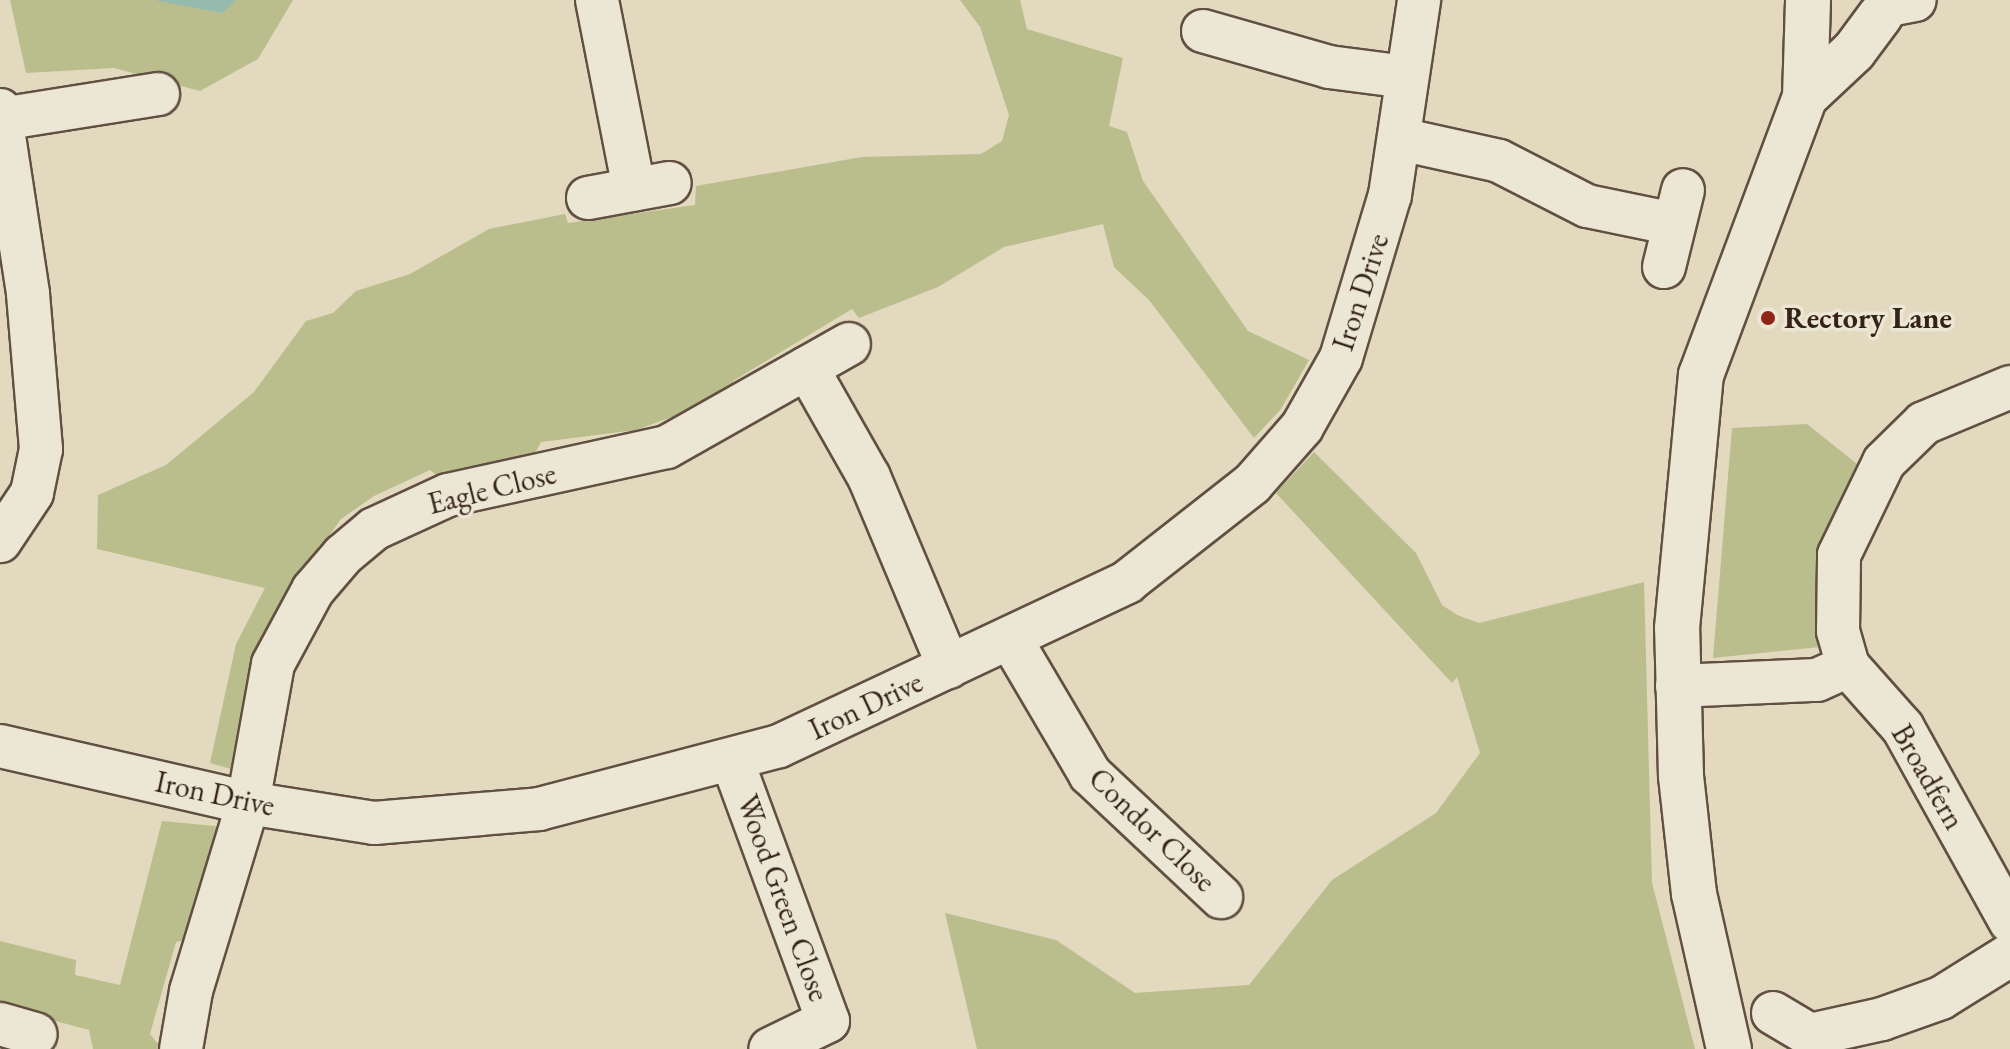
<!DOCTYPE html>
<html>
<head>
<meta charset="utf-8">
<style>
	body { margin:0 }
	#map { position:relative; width:2010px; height:1049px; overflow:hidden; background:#e2d9be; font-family:"EB Garamond",serif }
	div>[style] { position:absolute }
	.green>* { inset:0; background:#babd8c }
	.water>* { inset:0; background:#95baae }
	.roads { filter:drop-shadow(2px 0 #615042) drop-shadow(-2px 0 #615042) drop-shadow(0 2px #615042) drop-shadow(0 -2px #615042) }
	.minor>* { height:42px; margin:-21px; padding:0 21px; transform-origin:21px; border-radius:21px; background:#ece6d5 }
	.secondary>* { height:44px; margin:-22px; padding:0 22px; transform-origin:22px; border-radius:22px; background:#ece6d5 }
	.dots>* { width:22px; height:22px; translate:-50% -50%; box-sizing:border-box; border:4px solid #ece6d5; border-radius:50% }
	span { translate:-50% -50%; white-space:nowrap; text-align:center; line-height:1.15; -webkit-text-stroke:7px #ece6d5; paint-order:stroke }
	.street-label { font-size:30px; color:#362318 }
	.poi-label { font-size:30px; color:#362318; font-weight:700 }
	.left { translate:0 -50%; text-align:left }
</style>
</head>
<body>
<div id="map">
	<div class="green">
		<i style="clip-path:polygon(10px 0,293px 0,258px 59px,200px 91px,114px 68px,26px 73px)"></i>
		<i style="clip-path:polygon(960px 0,1020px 0,1027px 29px,1123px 58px,1109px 126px,1127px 132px,1143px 181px,1248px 331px,1309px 360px,1281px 409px,1254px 438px,1149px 300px,1114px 267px,1103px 224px,1004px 247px,938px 287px,859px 318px,852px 309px,733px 381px,738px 393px,636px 430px,541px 442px,534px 455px,442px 479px,430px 470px,374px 496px,341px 519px,288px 593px,238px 771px,210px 763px,236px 644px,265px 588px,97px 549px,98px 495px,166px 465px,254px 392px,306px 321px,333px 313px,356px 291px,410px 274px,489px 229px,565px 214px,568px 223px,695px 205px,696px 186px,862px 157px,981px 154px,1002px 141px,1009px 115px,980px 27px)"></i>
		<i style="clip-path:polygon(1807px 424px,1862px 468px,1820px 647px,1713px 658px,1732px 428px)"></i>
		<i style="clip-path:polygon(1314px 452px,1416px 553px,1442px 605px,1457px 615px,1479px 623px,1644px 582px,1652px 883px,1695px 1049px,977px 1049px,945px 913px,1056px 940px,1135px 993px,1249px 985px,1332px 880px,1436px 813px,1480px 753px,1457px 677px,1452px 683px,1276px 493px)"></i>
		<i style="clip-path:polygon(162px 821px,225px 827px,193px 938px,176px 942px,150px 1034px,162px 1049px,93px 1049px,89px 1030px,0 1006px,0 941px,76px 960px,75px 975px,120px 985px)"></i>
	</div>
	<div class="water">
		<i style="clip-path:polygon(154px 0,236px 0,222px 13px)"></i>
	</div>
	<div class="roads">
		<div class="minor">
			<i style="left:597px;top:0;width:193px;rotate:78.9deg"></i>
			<i style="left:1895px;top:4px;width:20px;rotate:-11deg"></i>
			<i style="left:1203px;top:31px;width:131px;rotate:15.9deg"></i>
			<i style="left:1329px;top:67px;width:78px;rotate:7.4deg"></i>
			<i style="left:0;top:110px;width:186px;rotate:81.3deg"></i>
			<i style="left:28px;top:294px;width:156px;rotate:85.2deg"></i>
			<i style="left:41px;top:449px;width:45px;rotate:101.6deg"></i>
			<i style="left:32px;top:493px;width:58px;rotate:123.7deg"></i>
			<i style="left:1px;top:119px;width:159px;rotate:-9deg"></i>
			<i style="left:1400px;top:139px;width:101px;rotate:12.5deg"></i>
			<i style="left:1499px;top:161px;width:99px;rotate:27.1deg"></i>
			<i style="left:1587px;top:206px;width:89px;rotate:11.7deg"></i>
			<i style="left:588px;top:198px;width:83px;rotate:-10.4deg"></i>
			<i style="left:1664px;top:267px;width:79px;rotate:-76.1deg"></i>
			<i style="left:807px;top:368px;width:125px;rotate:60.4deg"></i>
			<i style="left:869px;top:477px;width:206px;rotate:67.2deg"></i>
			<i style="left:1010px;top:638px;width:158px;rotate:59.5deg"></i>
			<i style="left:1090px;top:774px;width:180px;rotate:43.2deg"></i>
			<i style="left:1848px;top:666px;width:36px;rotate:-106deg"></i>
			<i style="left:1838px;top:631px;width:76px;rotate:-89.2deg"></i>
			<i style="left:1839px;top:555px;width:103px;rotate:-64.2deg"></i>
			<i style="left:1884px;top:462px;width:56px;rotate:-44.3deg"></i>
			<i style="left:1924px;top:423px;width:93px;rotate:-22.7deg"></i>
			<i style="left:1677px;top:686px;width:140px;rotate:-2.5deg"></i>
			<i style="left:1817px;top:680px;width:34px;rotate:-24deg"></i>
			<i style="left:1848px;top:666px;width:83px;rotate:48.4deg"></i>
			<i style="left:1903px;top:728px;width:221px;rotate:61deg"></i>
			<i style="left:0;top:746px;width:254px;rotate:12.9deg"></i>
			<i style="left:248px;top:803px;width:128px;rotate:9deg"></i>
			<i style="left:374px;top:823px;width:166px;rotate:-4.8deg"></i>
			<i style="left:539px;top:809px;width:248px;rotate:-14.7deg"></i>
			<i style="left:779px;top:746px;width:385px;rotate:-25.2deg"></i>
			<i style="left:1127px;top:582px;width:159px;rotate:-38.1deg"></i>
			<i style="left:1252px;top:484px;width:76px;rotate:-48.7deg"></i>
			<i style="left:1302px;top:427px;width:79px;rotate:-60.5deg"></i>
			<i style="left:1341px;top:358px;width:170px;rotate:-73.3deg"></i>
			<i style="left:1390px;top:195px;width:197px;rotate:-81.5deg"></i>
			<i style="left:732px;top:760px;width:278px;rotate:69.8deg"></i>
			<i style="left:828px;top:1021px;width:64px;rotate:154.2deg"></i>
			<i style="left:1773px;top:1013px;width:43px;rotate:30.7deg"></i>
			<i style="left:1810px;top:1035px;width:74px;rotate:-12.5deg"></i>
			<i style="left:1882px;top:1019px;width:63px;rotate:-19.6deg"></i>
			<i style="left:1941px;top:998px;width:81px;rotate:-31.9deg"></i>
			<i style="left:0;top:1024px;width:37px;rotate:16deg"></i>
			<i style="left:181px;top:1049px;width:59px;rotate:-80.2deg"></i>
			<i style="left:191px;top:991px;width:196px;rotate:-73.1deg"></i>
			<i style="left:248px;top:803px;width:141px;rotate:-79.8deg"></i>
			<i style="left:273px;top:664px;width:84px;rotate:-61.6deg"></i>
			<i style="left:313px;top:590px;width:46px;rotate:-49.4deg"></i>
			<i style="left:343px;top:555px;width:40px;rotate:-40deg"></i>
			<i style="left:374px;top:529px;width:81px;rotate:-24.7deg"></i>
			<i style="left:448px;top:495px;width:224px;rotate:-12.4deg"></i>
			<i style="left:667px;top:447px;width:209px;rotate:-29.5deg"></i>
		</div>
		<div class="secondary">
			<i style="left:1805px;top:97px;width:67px;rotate:-43.2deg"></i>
			<i style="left:1854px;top:51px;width:44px;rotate:-53.4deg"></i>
			<i style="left:1729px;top:1049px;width:159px;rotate:-102.7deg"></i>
			<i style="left:1694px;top:894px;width:119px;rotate:-96.3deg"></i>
			<i style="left:1681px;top:776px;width:148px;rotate:-91.5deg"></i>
			<i style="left:1677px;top:628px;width:254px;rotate:-84.6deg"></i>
			<i style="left:1701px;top:375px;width:297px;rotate:-69.5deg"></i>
			<i style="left:1805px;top:97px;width:96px;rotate:-88.2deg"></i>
		</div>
	</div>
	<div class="dots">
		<i style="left:1768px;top:318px;background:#8f2418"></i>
	</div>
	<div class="street-label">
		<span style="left:1361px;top:292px;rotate:-72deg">Iron Drive</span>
		<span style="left:492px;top:489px;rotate:-14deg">Eagle Close</span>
		<span style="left:866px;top:706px;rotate:-25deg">Iron Drive</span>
		<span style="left:1928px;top:777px;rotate:60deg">Broadfern</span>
		<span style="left:215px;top:794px;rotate:12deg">Iron Drive</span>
		<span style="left:1152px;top:830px;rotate:44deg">Condor Close</span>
		<span style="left:783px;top:898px;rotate:70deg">Wood Green Close</span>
	</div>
	<div class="poi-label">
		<span class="left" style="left:1784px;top:318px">Rectory Lane</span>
	</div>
</div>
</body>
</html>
